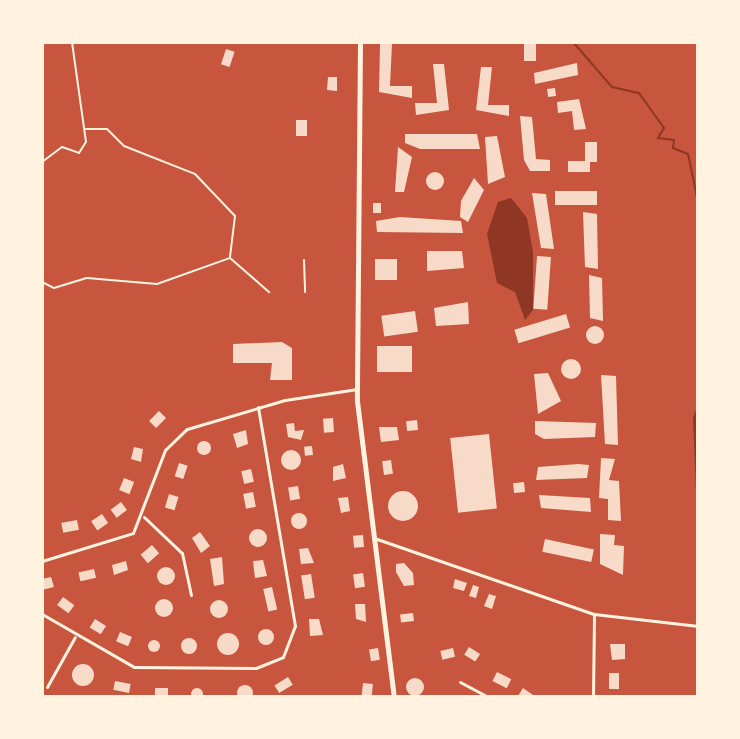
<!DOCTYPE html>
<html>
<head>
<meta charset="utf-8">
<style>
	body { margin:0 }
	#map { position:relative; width:740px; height:739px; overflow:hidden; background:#c8553d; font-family:"Work Sans",sans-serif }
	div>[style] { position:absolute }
	.water>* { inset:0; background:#8f3625 }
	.stream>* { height:2px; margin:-1px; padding:0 1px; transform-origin:1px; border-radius:1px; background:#8f3625 }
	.building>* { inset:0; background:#f7dbc8; transform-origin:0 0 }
	.round { border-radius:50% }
	.path>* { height:2px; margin:-1px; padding:0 1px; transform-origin:1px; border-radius:1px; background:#fff3e0 }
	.minor>* { height:3px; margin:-1.5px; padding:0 1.5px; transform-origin:1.5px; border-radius:1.5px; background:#fff3e0 }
	.trunk>* { height:5px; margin:-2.5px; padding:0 2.5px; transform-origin:2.5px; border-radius:2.5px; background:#fff3e0 }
	span { translate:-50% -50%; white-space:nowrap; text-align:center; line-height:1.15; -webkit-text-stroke:6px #fff3e0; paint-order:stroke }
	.frame { position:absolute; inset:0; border:44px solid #fff3e0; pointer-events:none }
</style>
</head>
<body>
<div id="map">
	<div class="water">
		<i style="clip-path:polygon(511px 198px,527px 218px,533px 252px,533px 310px,525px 320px,515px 292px,497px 283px,487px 234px,498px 202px)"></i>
		<i style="clip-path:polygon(698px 405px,698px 538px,693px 418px)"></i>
	</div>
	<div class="stream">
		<i style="left:573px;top:42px;width:60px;rotate:49.1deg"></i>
		<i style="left:612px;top:87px;width:28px;rotate:13deg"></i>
		<i style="left:639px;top:93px;width:43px;rotate:54.5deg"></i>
		<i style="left:664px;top:128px;width:12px;rotate:121deg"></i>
		<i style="left:658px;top:138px;width:16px;rotate:7deg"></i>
		<i style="left:674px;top:140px;width:8px;rotate:97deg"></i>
		<i style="left:673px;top:148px;width:16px;rotate:22deg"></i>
		<i style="left:688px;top:154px;width:49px;rotate:78.2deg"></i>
	</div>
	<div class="building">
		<i style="left:524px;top:42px;width:12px;height:19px"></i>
		<i style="clip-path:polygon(380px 44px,392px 44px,390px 86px,412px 86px,412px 98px,379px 92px)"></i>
		<i style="left:226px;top:49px;width:9px;height:16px;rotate:18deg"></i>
		<i style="clip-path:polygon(577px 63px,578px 75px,535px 84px,534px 73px)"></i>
		<i style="clip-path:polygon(433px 64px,444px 64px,449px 110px,416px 115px,415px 103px,437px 103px)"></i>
		<i style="clip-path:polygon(481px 67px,492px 67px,488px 105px,509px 105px,509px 116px,476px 110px)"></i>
		<i style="clip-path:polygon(328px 77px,337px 77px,337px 91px,327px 90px)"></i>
		<i style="left:555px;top:88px;width:8px;height:8px;rotate:83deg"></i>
		<i style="clip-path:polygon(579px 99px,586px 129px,574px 130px,572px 111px,558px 113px,557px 102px)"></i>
		<i style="clip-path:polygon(520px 116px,532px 117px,536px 159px,550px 160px,550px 171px,530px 171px,524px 160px)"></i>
		<i style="left:296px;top:120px;width:11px;height:16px"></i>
		<i style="clip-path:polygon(405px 134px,477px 134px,480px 149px,420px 149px,405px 143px)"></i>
		<i style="clip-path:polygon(497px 136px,505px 177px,488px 184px,485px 137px)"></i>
		<i style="clip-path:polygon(585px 142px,597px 142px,597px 162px,590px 162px,590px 172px,568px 172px,568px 161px,585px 161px)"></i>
		<i style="clip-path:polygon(398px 147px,412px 157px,404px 192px,395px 192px)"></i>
		<i class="round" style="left:426px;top:172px;width:18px;height:18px"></i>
		<i style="clip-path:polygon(474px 178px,484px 190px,468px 222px,460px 217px,461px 201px)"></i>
		<i style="left:555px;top:191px;width:42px;height:14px"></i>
		<i style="clip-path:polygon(532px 193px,546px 194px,554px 249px,541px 248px)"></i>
		<i style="left:373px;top:203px;width:8px;height:10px"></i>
		<i style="clip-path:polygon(583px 212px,597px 214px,598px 269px,585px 267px)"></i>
		<i style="clip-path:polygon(400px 217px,461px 221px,463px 233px,377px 232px,376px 221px)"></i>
		<i style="clip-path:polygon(427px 251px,462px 251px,464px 268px,427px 271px)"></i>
		<i style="left:537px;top:256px;width:14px;height:53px;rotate:4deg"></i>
		<i style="left:375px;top:259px;width:22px;height:21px"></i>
		<i style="clip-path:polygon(589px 275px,602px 278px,603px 321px,590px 318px)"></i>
		<i style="clip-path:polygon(468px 302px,469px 324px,436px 326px,434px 308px)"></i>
		<i style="left:415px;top:311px;width:21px;height:34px;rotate:82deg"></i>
		<i style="left:566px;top:314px;width:14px;height:54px;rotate:73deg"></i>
		<i class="round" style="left:586px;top:326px;width:18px;height:18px"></i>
		<i style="clip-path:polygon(282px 342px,292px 348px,292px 380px,270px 380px,272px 363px,233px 363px,233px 344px)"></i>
		<i style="left:377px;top:346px;width:35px;height:26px"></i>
		<i class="round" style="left:561px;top:359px;width:20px;height:20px"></i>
		<i style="clip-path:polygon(548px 373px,561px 401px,538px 414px,534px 374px)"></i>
		<i style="clip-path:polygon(601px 375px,616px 376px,618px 445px,605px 444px)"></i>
		<i style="left:159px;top:411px;width:10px;height:14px;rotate:45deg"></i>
		<i style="left:333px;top:418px;width:14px;height:10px;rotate:86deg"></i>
		<i style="left:417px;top:420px;width:10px;height:11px;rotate:84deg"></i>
		<i style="clip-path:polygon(535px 421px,596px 423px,595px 437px,544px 439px,535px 434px)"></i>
		<i style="clip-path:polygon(294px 423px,295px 431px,304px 430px,301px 440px,288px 437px,286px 424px)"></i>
		<i style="clip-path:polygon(379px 427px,397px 427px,399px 440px,381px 442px)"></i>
		<i style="clip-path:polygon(246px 430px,248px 444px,237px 448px,233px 434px)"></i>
		<i style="left:489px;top:434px;width:75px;height:39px;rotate:84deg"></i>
		<i class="round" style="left:197px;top:441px;width:14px;height:14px"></i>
		<i style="left:312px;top:446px;width:9px;height:8px;rotate:84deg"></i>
		<i style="clip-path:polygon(134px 447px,143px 449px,141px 462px,131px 459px)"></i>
		<i class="round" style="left:281px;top:450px;width:20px;height:20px"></i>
		<i style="clip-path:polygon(601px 458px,615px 459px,609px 480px,619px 481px,621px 521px,608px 520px,608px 499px,599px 498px)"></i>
		<i style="left:391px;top:460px;width:14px;height:9px;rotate:82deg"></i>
		<i style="left:179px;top:463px;width:9px;height:14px;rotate:18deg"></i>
		<i style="clip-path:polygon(343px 464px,346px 478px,333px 481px,333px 467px)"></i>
		<i style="clip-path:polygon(578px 464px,589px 465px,587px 478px,536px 480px,538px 467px)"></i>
		<i style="left:251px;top:469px;width:13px;height:10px;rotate:77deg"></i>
		<i style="left:124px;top:478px;width:11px;height:13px;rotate:22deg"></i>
		<i style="left:524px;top:482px;width:10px;height:11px;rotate:84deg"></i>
		<i style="left:298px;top:486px;width:13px;height:10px;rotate:81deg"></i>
		<i class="round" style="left:388px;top:491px;width:30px;height:30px"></i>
		<i style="left:253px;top:492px;width:15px;height:10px;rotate:79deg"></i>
		<i style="left:169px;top:494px;width:10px;height:14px;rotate:17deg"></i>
		<i style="clip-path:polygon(539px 495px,590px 498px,591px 512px,541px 508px)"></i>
		<i style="clip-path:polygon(348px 497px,350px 511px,341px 513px,338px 498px)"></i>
		<i style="left:121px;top:502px;width:10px;height:13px;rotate:53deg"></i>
		<i class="round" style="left:291px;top:513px;width:16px;height:16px"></i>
		<i style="left:102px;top:514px;width:11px;height:13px;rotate:56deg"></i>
		<i style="left:77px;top:520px;width:10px;height:16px;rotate:79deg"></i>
		<i class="round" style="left:249px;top:529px;width:18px;height:18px"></i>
		<i style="clip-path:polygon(200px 532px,210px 546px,201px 553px,192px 538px)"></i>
		<i style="clip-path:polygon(600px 534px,615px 535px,614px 545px,624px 546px,623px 575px,600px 564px)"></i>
		<i style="left:363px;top:535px;width:12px;height:10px;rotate:85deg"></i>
		<i style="left:545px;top:539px;width:50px;height:13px;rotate:12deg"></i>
		<i style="left:152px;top:545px;width:11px;height:15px;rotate:49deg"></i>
		<i style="clip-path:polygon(308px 548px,314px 563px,301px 564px,299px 549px)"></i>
		<i style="clip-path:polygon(222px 557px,224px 584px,214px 586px,210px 559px)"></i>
		<i style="clip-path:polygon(263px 560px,267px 576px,255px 578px,253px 561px)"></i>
		<i style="clip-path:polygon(126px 561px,128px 570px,114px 575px,112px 565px)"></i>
		<i style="clip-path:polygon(404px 563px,413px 573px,414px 585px,404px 586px,396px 572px,396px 564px)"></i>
		<i class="round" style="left:157px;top:567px;width:18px;height:18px"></i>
		<i style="left:94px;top:569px;width:9px;height:16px;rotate:77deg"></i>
		<i style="left:363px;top:573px;width:14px;height:10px;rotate:82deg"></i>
		<i style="left:311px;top:574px;width:24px;height:10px;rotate:81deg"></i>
		<i style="clip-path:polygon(51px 577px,54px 587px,42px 590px,42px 579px)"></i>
		<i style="clip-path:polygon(455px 579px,467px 583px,464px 591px,453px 588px)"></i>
		<i style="clip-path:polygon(473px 585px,479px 587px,476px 598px,469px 596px)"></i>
		<i style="left:272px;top:587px;width:23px;height:9px;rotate:77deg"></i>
		<i style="clip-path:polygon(489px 594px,496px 596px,492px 609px,484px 606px)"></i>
		<i style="left:63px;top:597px;width:14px;height:10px;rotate:36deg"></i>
		<i class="round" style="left:155px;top:599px;width:18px;height:18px"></i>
		<i class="round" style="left:210px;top:600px;width:18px;height:18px"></i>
		<i style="clip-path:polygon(355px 604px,365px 604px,366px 622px,356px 619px)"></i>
		<i style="left:413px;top:613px;width:8px;height:13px;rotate:83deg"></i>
		<i style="left:95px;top:619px;width:13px;height:10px;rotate:32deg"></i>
		<i style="clip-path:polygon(309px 619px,319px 619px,323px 635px,310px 636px)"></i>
		<i class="round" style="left:258px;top:629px;width:16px;height:16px"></i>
		<i style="left:120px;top:632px;width:13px;height:10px;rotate:23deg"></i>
		<i class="round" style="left:217px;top:633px;width:22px;height:22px"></i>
		<i class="round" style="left:181px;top:638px;width:16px;height:16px"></i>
		<i class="round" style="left:148px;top:640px;width:12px;height:12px"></i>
		<i style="clip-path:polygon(610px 644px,625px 644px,625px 659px,612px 660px)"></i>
		<i style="left:469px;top:647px;width:13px;height:9px;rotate:32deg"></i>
		<i style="left:378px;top:648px;width:12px;height:9px;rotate:81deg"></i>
		<i style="left:453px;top:648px;width:9px;height:13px;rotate:77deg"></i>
		<i class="round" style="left:72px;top:664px;width:22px;height:22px"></i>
		<i style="left:497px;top:672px;width:16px;height:10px;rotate:27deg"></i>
		<i style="left:609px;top:673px;width:10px;height:16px"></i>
		<i style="left:288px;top:677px;width:9px;height:16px;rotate:58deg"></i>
		<i class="round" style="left:406px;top:678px;width:18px;height:18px"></i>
		<i style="left:115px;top:681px;width:16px;height:9px;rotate:11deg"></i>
		<i style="left:363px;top:683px;width:10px;height:14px;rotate:6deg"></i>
		<i class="round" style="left:237px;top:685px;width:16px;height:16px"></i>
		<i class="round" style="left:191px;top:688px;width:12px;height:12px"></i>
		<i style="left:155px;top:688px;width:13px;height:9px"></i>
		<i style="clip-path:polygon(523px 688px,536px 697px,518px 696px)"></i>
	</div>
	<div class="path">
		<i style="left:86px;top:129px;width:21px"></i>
		<i style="left:107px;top:129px;width:24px;rotate:45deg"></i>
		<i style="left:124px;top:146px;width:76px;rotate:21.5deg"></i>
		<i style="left:195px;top:174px;width:58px;rotate:46.4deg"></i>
		<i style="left:235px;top:216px;width:41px;rotate:97deg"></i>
		<i style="left:42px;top:162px;width:25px;rotate:-37deg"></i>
		<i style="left:62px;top:147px;width:18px;rotate:19deg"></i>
		<i style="left:79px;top:153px;width:13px;rotate:-58deg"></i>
		<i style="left:86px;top:142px;width:101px;rotate:-98deg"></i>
		<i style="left:304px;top:260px;width:32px;rotate:88deg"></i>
		<i style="left:42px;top:282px;width:13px;rotate:27deg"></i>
		<i style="left:54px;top:288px;width:34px;rotate:-17deg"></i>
		<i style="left:87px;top:278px;width:70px;rotate:4.9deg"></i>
		<i style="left:157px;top:284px;width:77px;rotate:-19.6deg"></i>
		<i style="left:230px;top:258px;width:52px;rotate:41.1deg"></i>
	</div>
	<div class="minor">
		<i style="left:144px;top:517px;width:52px;rotate:43.5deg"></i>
		<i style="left:182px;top:553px;width:43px;rotate:77.9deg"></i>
		<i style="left:377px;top:539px;width:230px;rotate:19.1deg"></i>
		<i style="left:594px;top:614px;width:105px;rotate:6.6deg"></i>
		<i style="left:42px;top:561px;width:95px;rotate:-17.1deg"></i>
		<i style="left:133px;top:533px;width:89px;rotate:-68.9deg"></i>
		<i style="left:165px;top:450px;width:30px;rotate:-44deg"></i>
		<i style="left:187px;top:429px;width:102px;rotate:-16.5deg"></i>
		<i style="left:285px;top:400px;width:73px;rotate:-8.7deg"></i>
		<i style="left:42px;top:614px;width:106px;rotate:29.9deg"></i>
		<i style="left:134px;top:667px;width:122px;rotate:0.5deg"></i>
		<i style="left:256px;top:668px;width:29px;rotate:-22deg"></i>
		<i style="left:283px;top:657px;width:33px;rotate:-69deg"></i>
		<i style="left:295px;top:626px;width:222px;rotate:-99.6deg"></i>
		<i style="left:460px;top:682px;width:32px;rotate:28deg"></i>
		<i style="left:47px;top:687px;width:57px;rotate:-60.8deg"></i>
		<i style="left:593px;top:697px;width:83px;rotate:-89.3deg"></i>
	</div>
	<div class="trunk">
		<i style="left:360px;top:42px;width:359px;rotate:90.5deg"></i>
		<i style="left:357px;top:401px;width:298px;rotate:82.9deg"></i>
	</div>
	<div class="frame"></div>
</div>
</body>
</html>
